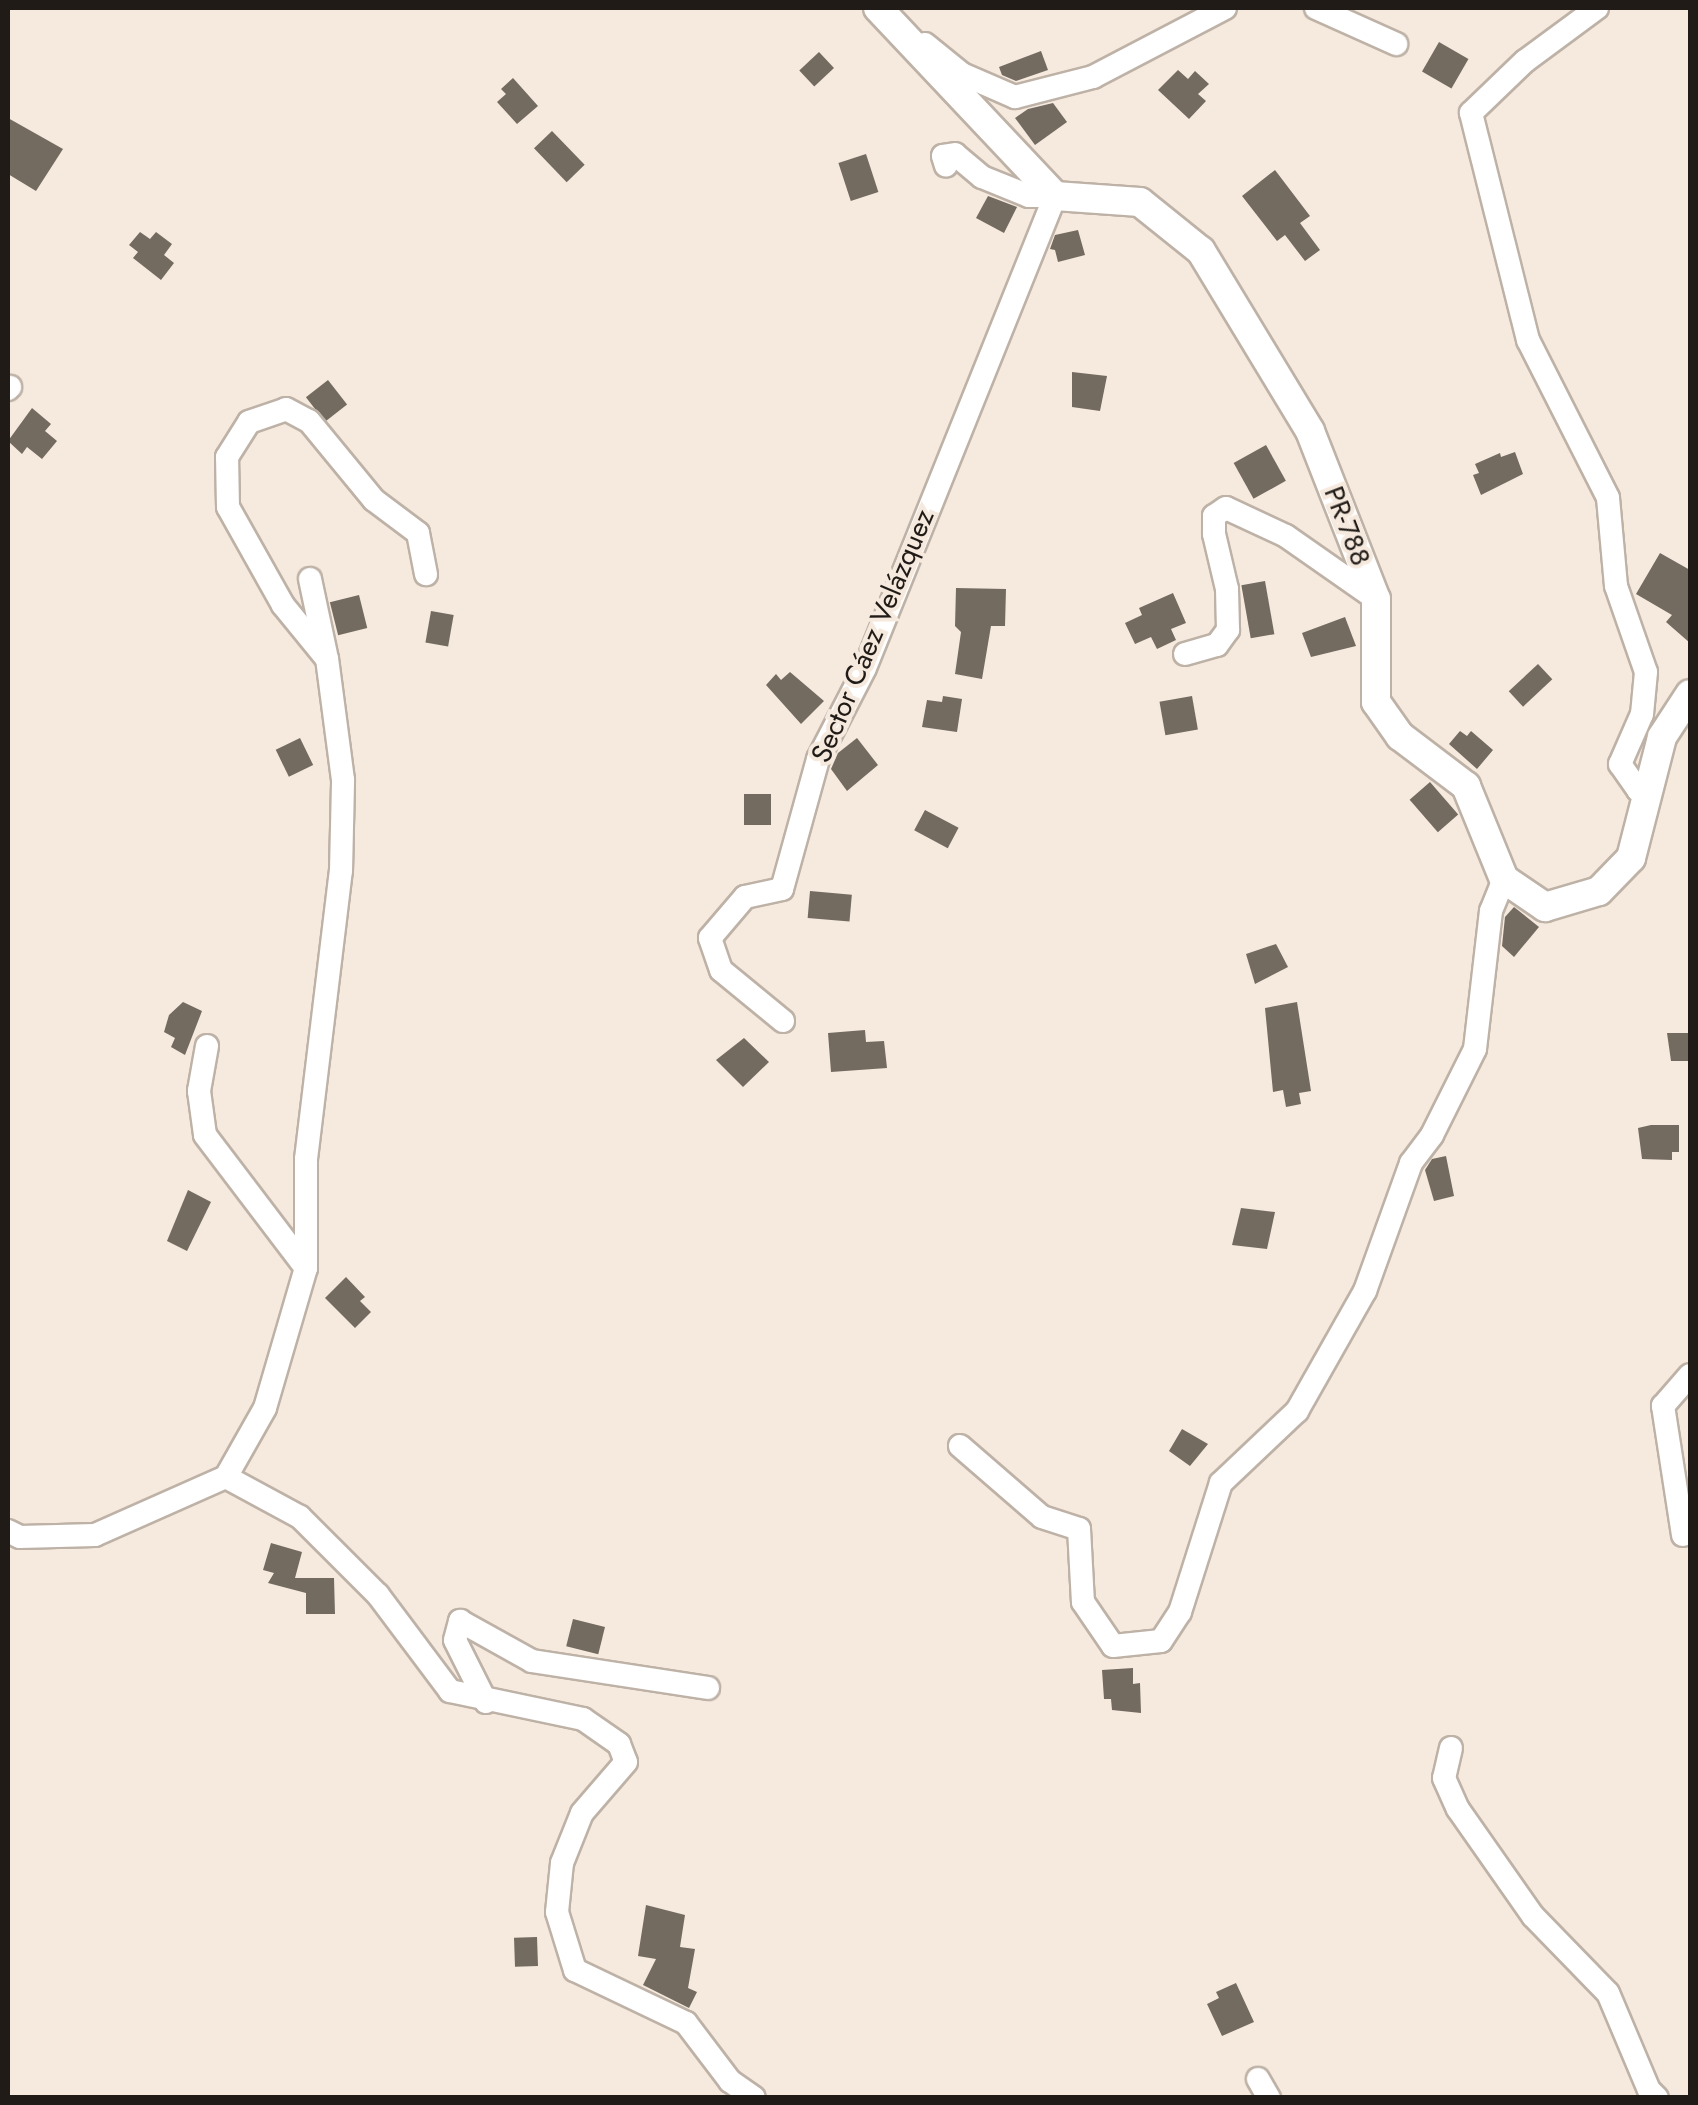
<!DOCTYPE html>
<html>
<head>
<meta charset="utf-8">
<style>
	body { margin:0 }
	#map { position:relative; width:1698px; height:2105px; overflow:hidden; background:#f6e9de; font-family:Jost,sans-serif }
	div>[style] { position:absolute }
	.building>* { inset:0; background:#736b5f; transform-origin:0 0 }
	.roads { filter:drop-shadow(2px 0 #beb2a7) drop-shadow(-2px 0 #beb2a7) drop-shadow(0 2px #beb2a7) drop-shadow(0 -2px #beb2a7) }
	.minor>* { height:22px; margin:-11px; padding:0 11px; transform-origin:11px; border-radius:11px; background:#fff }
	.tertiary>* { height:28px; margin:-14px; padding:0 14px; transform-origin:14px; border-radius:14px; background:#fff }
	span { translate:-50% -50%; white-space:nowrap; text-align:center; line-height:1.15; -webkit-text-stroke:8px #f6e9de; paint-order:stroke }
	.street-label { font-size:28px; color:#201b17 }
	.frame { position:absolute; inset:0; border:10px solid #201b17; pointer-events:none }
</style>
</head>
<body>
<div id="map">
	<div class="building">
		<i style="left:1439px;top:42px;width:34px;height:34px;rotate:30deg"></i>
		<i style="clip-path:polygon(1041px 51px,1048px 70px,1016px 81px,1002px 75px,999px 67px)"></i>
		<i style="left:819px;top:52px;width:22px;height:27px;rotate:47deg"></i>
		<i style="clip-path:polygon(1178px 70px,1188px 79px,1195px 71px,1209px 84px,1198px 94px,1206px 101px,1189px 119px,1158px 90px)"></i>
		<i style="clip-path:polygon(513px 78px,538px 106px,517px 124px,497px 102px,506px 94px,501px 89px)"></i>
		<i style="clip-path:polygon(1053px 103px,1067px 122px,1035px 145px,1015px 118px,1028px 109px)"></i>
		<i style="clip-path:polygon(8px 118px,63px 149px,36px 191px,8px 174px)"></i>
		<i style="left:552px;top:131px;width:47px;height:25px;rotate:46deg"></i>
		<i style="left:866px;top:154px;width:40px;height:29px;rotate:72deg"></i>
		<i style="clip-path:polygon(1275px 170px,1310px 216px,1300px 223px,1320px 250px,1305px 261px,1285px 235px,1277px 241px,1242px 196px)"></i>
		<i style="clip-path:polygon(988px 196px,1017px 207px,1004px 233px,976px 218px)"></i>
		<i style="clip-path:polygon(1078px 230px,1085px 255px,1058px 262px,1055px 250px,1050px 249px,1055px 235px)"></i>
		<i style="clip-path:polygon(140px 232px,150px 239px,156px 232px,172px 244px,164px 255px,174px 263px,161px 280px,133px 258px,138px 252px,129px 245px)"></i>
		<i style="clip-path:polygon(1072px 372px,1107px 376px,1100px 411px,1072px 407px)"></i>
		<i style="left:328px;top:380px;width:31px;height:28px;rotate:52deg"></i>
		<i style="clip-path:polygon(32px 408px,51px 424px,45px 431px,57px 441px,42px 459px,27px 447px,22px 454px,8px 441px)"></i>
		<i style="left:1266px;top:445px;width:41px;height:37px;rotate:61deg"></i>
		<i style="clip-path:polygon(1515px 452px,1523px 474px,1481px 495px,1473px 475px,1479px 473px,1475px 464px,1500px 453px,1501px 457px)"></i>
		<i style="clip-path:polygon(1660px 553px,1690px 570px,1690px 643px,1666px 622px,1672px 615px,1636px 594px)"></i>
		<i style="left:1265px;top:581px;width:54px;height:24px;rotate:80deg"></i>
		<i style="clip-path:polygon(956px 588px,1006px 589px,1005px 626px,991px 626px,982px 679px,955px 674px,961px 632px,955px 626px)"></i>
		<i style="clip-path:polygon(1173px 593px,1186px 623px,1171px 629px,1176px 640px,1157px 649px,1151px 637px,1135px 644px,1125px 623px,1142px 615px,1139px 608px)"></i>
		<i style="left:359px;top:595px;width:34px;height:30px;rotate:76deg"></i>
		<i style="left:431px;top:611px;width:23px;height:32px;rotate:10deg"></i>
		<i style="clip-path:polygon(1345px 617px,1356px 646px,1311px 657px,1302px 633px)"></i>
		<i style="left:1538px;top:664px;width:21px;height:40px;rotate:47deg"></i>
		<i style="clip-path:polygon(790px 672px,824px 701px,801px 724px,766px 685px,776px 674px,781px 680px)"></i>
		<i style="clip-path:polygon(943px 696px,962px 699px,957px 732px,922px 727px,927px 700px,942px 702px)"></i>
		<i style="left:1192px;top:696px;width:34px;height:33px;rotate:80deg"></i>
		<i style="clip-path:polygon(1460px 731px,1467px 736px,1471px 731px,1493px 750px,1477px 769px,1449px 744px)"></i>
		<i style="left:300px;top:738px;width:30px;height:27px;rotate:64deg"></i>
		<i style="clip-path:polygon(857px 738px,878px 765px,847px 791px,831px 769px,838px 753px)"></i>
		<i style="left:1430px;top:782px;width:43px;height:27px;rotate:49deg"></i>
		<i style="left:744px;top:794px;width:27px;height:31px"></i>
		<i style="left:925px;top:810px;width:38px;height:23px;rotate:28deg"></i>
		<i style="left:810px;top:891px;width:42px;height:27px;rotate:5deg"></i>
		<i style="clip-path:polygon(1514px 907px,1539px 927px,1514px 957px,1502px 946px,1505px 917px)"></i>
		<i style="clip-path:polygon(1276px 944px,1288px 967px,1255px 984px,1246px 954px)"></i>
		<i style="clip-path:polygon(183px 1002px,202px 1011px,185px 1055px,171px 1047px,175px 1038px,164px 1032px,169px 1015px)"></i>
		<i style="clip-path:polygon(1297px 1002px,1311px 1091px,1299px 1093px,1301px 1104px,1286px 1107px,1283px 1090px,1273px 1092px,1265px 1008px)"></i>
		<i style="clip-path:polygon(865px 1030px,866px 1042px,884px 1041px,887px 1068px,831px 1072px,828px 1033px)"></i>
		<i style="clip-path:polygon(1667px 1033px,1689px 1033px,1690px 1061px,1671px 1061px)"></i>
		<i style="clip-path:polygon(744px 1038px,769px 1062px,743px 1087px,716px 1060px)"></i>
		<i style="clip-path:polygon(1651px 1125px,1679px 1125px,1679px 1152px,1672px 1152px,1672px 1160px,1642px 1159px,1638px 1128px)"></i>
		<i style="clip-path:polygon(1446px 1156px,1454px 1196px,1434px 1201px,1425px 1170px,1432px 1159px)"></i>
		<i style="clip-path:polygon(188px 1190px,211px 1202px,187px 1251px,167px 1241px)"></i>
		<i style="clip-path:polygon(1241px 1208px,1275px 1212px,1267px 1249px,1232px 1245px)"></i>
		<i style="clip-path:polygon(346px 1277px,365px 1297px,360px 1301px,371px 1312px,355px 1328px,325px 1298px)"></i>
		<i style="clip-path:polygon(1182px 1429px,1208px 1444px,1190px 1466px,1169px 1451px)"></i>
		<i style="clip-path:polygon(271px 1543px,302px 1552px,295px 1578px,334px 1578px,335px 1614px,306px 1614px,306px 1593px,268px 1583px,274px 1573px,263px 1570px)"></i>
		<i style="left:573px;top:1619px;width:33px;height:28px;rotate:14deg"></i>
		<i style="clip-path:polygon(1133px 1668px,1133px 1684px,1140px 1683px,1141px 1713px,1112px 1710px,1111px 1699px,1104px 1699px,1102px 1670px)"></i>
		<i style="clip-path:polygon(646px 1905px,685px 1915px,680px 1947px,695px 1949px,688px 1988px,697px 1992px,689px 2008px,643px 1985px,656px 1959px,638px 1956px)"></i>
		<i style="left:537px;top:1937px;width:29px;height:23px;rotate:88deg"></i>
		<i style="clip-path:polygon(1236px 1983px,1254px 2022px,1222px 2036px,1207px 2004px,1219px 1998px,1216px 1992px)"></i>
	</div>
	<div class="roads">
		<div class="minor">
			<i style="left:1316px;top:8px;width:88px;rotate:24.2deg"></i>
			<i style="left:1597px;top:8px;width:89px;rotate:143.6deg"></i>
			<i style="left:1525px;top:61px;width:75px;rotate:136.1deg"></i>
			<i style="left:1471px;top:113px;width:234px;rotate:75.9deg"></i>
			<i style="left:1528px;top:340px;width:177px;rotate:63.1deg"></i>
			<i style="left:1608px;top:498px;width:88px;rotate:84.8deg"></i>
			<i style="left:1616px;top:586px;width:91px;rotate:70.8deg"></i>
			<i style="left:1646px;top:672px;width:42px;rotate:95.4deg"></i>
			<i style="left:1642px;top:714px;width:55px;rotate:113.7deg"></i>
			<i style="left:1620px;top:764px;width:32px;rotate:55deg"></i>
			<i style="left:1638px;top:790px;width:7px;rotate:16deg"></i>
			<i style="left:925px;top:44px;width:48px;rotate:39deg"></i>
			<i style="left:962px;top:74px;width:58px;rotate:23.5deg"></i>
			<i style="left:1015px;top:97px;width:81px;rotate:-14.4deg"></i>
			<i style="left:1093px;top:77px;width:149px;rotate:-27.6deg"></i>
			<i style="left:8px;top:389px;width:3px;rotate:-45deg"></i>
			<i style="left:310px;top:579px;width:77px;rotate:78deg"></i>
			<i style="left:1185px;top:654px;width:33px;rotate:-16deg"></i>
			<i style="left:1217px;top:645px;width:19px;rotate:-54deg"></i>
			<i style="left:1228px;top:630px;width:41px;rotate:-91.4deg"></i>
			<i style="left:1227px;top:589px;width:57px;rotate:-103.3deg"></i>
			<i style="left:1214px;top:534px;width:18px;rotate:-90deg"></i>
			<i style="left:1214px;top:516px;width:14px;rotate:-34deg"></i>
			<i style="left:1226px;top:508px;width:66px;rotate:25deg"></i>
			<i style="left:1286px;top:536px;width:110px;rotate:35deg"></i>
			<i style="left:783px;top:1021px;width:80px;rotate:-140.6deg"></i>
			<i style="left:721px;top:970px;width:34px;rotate:-109deg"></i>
			<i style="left:710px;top:938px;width:54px;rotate:-49.5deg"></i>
			<i style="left:745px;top:897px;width:38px;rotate:-12deg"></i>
			<i style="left:782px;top:889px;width:135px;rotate:-74.5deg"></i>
			<i style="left:818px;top:759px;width:102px;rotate:-62.7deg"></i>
			<i style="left:865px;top:668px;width:509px;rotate:-68.07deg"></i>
			<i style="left:1055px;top:196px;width:26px;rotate:180deg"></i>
			<i style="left:1029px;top:196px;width:51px;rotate:-158deg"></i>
			<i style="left:982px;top:177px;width:35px;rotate:-140deg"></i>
			<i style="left:955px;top:154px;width:12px;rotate:171deg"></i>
			<i style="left:943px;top:156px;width:10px;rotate:73deg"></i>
			<i style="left:207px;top:1046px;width:46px;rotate:100.1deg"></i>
			<i style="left:199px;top:1091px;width:44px;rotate:82.2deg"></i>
			<i style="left:205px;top:1135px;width:167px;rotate:52.8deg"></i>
			<i style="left:960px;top:1446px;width:108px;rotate:40.9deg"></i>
			<i style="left:1042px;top:1517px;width:39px;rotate:18deg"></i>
			<i style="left:1079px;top:1529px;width:73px;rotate:86.9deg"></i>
			<i style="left:1083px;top:1602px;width:53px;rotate:55.7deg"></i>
			<i style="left:1113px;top:1646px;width:48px;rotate:-5.9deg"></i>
			<i style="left:1161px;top:1641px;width:35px;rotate:-57deg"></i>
			<i style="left:1180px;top:1612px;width:135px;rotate:-72.4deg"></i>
			<i style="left:1221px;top:1483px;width:105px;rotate:-43.5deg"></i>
			<i style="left:1297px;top:1411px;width:138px;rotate:-60.5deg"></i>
			<i style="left:1365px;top:1291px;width:136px;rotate:-70.2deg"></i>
			<i style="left:1411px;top:1163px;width:35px;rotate:-53deg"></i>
			<i style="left:1432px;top:1135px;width:96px;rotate:-63.4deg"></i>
			<i style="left:1475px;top:1049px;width:139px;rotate:-83.4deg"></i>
			<i style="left:1491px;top:911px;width:35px;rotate:-68deg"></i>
			<i style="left:226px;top:1477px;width:79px;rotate:-60.5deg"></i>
			<i style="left:265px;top:1408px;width:146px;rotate:-73.7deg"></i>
			<i style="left:306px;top:1268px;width:109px;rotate:-90deg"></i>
			<i style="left:306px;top:1159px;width:290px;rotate:-83.1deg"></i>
			<i style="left:341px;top:871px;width:91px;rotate:-88.7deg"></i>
			<i style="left:343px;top:780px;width:122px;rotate:-97.5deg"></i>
			<i style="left:327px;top:659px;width:70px;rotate:-129.2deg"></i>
			<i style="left:283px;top:605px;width:112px;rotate:-119.3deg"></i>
			<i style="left:228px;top:507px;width:50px;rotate:-91.1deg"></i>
			<i style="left:227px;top:457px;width:41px;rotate:-57.8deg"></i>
			<i style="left:249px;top:422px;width:39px;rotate:-19deg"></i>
			<i style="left:286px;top:409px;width:26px;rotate:28deg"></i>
			<i style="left:309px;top:421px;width:102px;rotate:50.6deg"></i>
			<i style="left:374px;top:500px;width:55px;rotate:36.9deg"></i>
			<i style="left:418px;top:533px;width:42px;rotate:79deg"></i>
			<i style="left:8px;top:1531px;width:13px;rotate:27deg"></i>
			<i style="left:20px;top:1537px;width:75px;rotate:-1.5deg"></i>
			<i style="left:95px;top:1535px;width:143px;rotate:-23.9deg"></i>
			<i style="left:226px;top:1477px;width:84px;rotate:28.4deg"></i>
			<i style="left:300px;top:1517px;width:110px;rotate:45deg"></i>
			<i style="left:378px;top:1595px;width:120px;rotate:53.1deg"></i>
			<i style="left:450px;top:1691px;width:136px;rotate:11.9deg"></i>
			<i style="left:583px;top:1719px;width:44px;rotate:34.8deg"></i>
			<i style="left:619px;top:1744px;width:19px;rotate:69deg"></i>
			<i style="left:626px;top:1762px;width:67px;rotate:130.8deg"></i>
			<i style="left:582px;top:1813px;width:54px;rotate:111.8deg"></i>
			<i style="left:562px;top:1863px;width:49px;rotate:95.8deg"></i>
			<i style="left:557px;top:1912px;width:61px;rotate:72.8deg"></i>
			<i style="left:575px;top:1970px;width:123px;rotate:25.5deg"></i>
			<i style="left:686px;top:2023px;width:73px;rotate:52.8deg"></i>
			<i style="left:730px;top:2081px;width:29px;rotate:35deg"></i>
			<i style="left:1683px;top:1535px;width:131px;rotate:-98.8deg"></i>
			<i style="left:1663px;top:1406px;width:41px;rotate:-48.9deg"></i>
			<i style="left:486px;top:1702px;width:69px;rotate:-116.6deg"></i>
			<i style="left:455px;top:1640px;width:20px;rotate:-75deg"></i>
			<i style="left:460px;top:1621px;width:82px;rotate:29.1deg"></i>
			<i style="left:532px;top:1661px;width:178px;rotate:8.7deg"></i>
			<i style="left:1451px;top:1748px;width:31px;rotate:103deg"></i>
			<i style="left:1444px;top:1778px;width:34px;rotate:66deg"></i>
			<i style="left:1458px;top:1809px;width:131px;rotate:55deg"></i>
			<i style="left:1533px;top:1916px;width:107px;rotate:45.8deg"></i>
			<i style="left:1608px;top:1993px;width:105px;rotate:67.1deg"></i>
			<i style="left:1649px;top:2090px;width:11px;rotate:45deg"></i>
			<i style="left:1258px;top:2079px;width:22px;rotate:60deg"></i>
		</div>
		<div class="tertiary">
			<i style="left:878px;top:8px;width:258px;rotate:46.7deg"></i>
			<i style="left:1055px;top:196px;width:85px;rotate:4deg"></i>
			<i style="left:1140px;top:202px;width:78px;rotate:38.8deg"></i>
			<i style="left:1201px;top:251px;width:210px;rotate:58.8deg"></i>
			<i style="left:1310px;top:431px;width:180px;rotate:68.6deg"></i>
			<i style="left:1376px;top:599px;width:103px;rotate:90deg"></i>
			<i style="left:1376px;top:702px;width:42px;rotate:54.8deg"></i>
			<i style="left:1400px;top:736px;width:83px;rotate:37.1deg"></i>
			<i style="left:1466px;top:786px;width:100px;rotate:67.8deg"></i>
			<i style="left:1504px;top:879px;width:50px;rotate:34.3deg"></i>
			<i style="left:1545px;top:907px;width:56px;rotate:-16.5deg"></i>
			<i style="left:1599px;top:891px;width:46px;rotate:-45.9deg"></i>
			<i style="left:1631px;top:858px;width:125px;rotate:-75.6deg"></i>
			<i style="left:1662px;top:737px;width:51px;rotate:-56.9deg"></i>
		</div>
	</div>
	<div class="street-label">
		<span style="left:1347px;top:526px;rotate:69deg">PR-788</span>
		<span style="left:873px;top:636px;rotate:-67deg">Sector Cáez Velázquez</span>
	</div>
	<div class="frame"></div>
</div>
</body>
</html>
